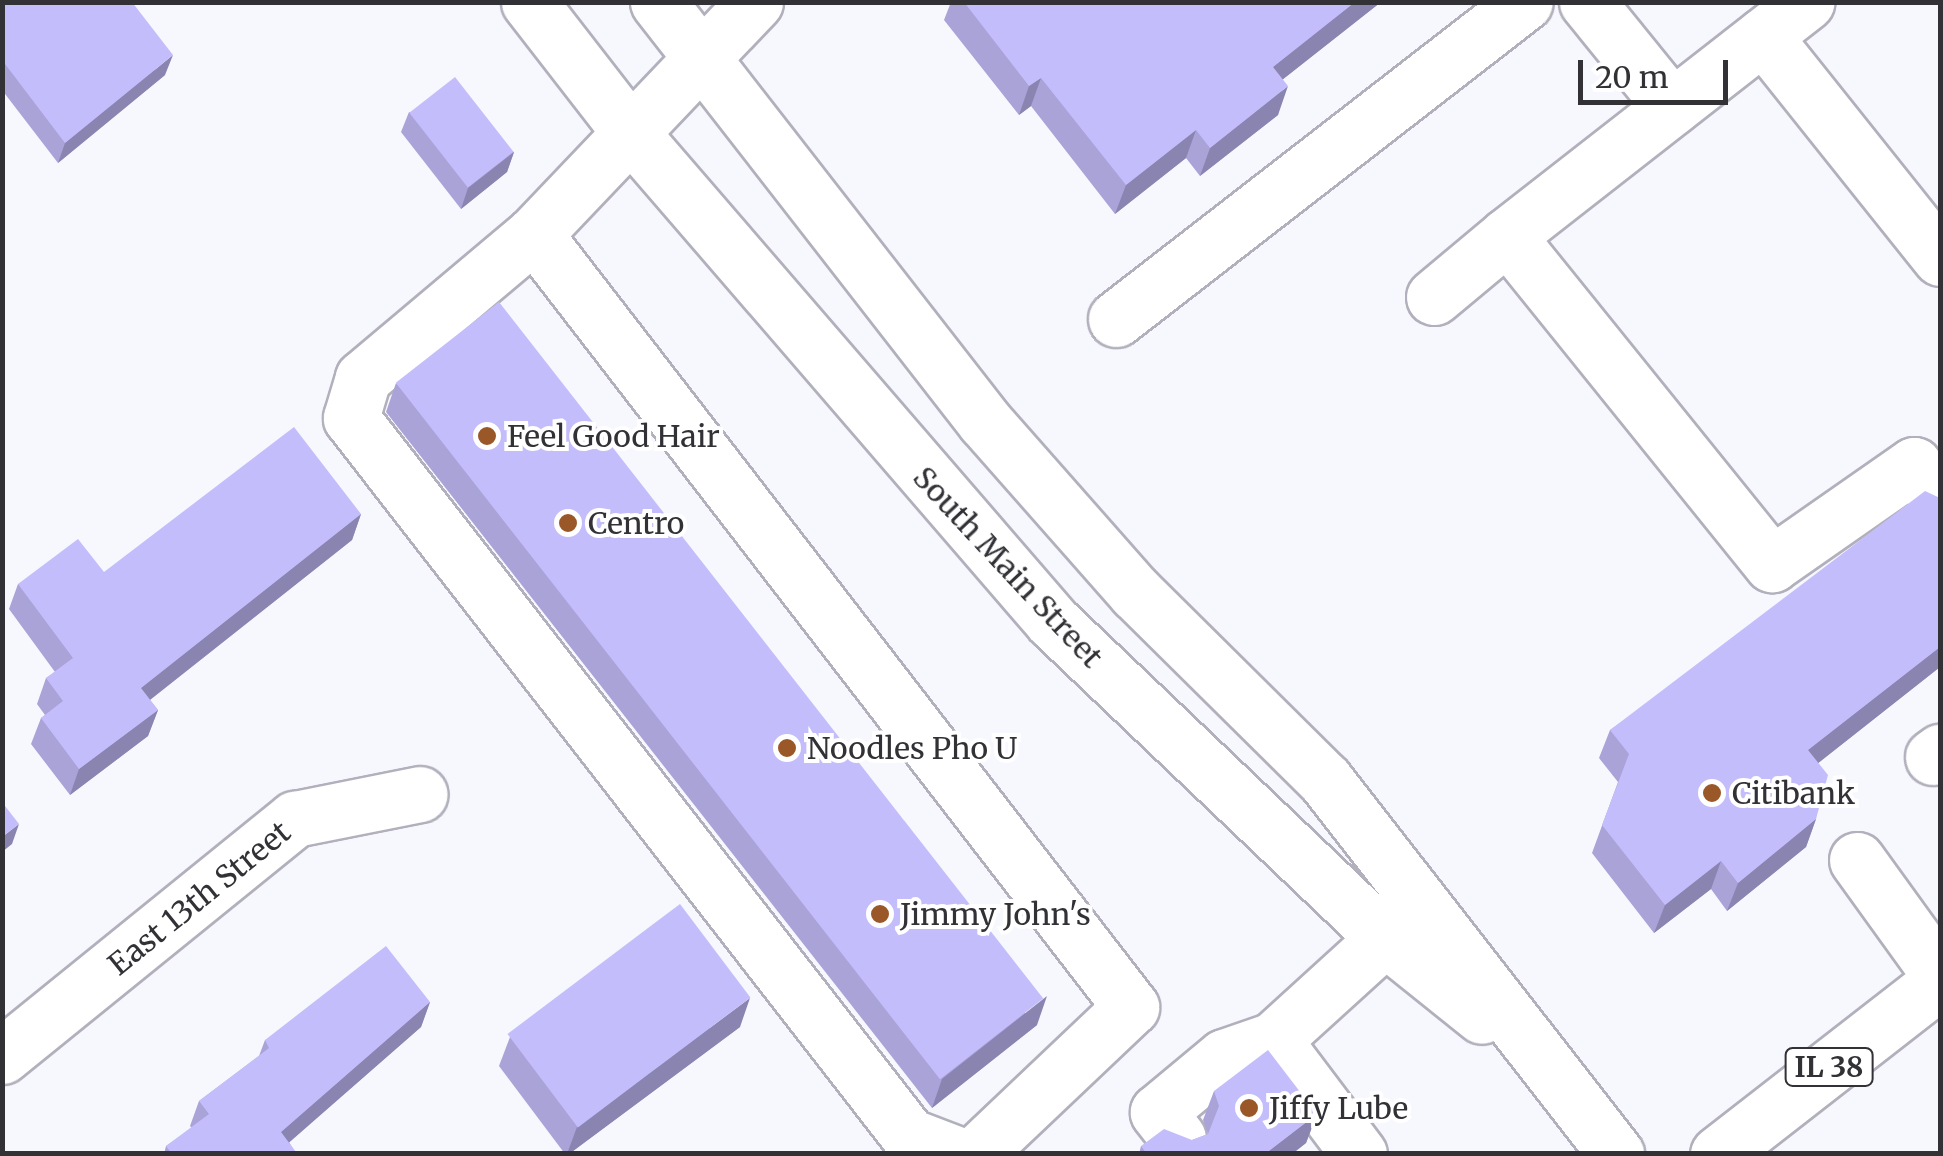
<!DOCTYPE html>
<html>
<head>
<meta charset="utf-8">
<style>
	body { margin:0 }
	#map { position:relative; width:1943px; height:1156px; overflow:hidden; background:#f7f7fe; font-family:Merriweather,serif }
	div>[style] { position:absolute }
	.roads { filter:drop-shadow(2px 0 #b1b0bc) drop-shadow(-2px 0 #b1b0bc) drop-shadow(0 2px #b1b0bc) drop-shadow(0 -2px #b1b0bc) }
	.minor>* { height:55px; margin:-27.5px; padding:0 27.5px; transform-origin:27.5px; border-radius:27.5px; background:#fff }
	.major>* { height:55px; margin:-27.5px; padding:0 27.5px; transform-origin:27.5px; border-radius:27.5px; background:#fff }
	.wall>* { inset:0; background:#a9a3d8 }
	.shaded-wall>* { inset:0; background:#8984b0 }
	.building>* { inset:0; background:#c4bdfb; transform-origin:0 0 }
	.dots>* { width:28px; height:28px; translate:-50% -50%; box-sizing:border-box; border:5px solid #fff; border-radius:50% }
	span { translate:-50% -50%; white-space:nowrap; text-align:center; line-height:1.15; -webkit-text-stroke:8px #fff; paint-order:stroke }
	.shield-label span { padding:2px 8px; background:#fff; border:2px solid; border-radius:8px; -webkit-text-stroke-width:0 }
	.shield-label { font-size:28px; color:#313136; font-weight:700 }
	.poi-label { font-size:30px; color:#313136 }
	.left { translate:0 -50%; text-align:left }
	.street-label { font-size:30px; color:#313136 }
	.frame { position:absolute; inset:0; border:5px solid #313136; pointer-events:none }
	.scale { position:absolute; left:1578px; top:60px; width:150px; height:45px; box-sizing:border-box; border:5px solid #313136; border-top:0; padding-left:12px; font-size:30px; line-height:35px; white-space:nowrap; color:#313136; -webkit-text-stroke:8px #fff; paint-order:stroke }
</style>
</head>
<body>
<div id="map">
	<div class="roads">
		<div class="minor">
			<i style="left:529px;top:2px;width:165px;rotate:52.2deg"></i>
			<i style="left:630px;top:132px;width:647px;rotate:49.2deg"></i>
			<i style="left:1053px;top:622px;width:458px;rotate:43.6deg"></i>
			<i style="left:1385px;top:938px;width:124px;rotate:38.8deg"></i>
			<i style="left:658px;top:2px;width:532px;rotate:52.1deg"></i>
			<i style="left:985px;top:422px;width:228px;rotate:48.6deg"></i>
			<i style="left:1136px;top:593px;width:266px;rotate:44.7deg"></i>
			<i style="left:1325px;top:780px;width:474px;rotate:52.1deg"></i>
			<i style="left:755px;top:2px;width:320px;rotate:133.6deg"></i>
			<i style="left:534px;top:234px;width:977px;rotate:52.32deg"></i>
			<i style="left:1131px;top:1007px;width:214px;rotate:136.5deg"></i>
			<i style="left:1587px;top:2px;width:135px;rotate:51deg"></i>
			<i style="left:1763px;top:36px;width:284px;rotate:51.4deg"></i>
			<i style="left:534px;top:234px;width:224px;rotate:139.9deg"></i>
			<i style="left:363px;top:378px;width:42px;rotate:106.7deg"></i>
			<i style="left:351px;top:418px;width:909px;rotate:52.15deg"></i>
			<i style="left:909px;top:1136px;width:50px;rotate:21deg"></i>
			<i style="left:1507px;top:236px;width:380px;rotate:-38deg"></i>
			<i style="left:1434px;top:297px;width:95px;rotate:-39.9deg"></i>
			<i style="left:1507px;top:236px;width:422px;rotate:51.1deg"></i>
			<i style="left:1772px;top:564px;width:173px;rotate:-34.9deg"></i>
			<i style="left:1914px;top:465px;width:44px;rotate:54.2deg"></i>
			<i style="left:1116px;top:319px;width:517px;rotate:-37.78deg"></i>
			<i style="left:1933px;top:757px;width:9px;rotate:-36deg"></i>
			<i style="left:1857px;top:860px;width:142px;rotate:54.2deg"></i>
			<i style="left:2px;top:1056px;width:377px;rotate:-39deg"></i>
			<i style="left:295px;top:819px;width:127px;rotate:-11.3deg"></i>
			<i style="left:1178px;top:1138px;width:33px;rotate:-128deg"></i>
			<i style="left:1158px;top:1112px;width:86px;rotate:-39.8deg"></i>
			<i style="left:1224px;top:1057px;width:52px;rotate:-19.1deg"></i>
			<i style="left:1359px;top:1154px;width:143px;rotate:-127deg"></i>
			<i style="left:1273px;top:1040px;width:151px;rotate:-42.3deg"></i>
		</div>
		<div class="major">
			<i style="left:1718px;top:1154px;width:281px;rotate:-37.9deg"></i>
		</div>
	</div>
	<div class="wall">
		<i style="clip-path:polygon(2px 2px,165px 75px,58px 163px,2px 90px)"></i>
		<i style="clip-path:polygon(951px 2px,1381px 2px,1283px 79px,1278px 115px,1200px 176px,1186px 158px,1115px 214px,1031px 106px,1019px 115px,944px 20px)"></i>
		<i style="clip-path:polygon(409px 112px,514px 152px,507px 172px,461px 209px,401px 132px)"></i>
		<i style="clip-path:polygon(396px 383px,1037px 1025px,932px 1108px,386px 412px)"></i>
		<i style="clip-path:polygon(1940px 498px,1940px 667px,1818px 763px,1816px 819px,1806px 847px,1727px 911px,1711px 889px,1654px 933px,1592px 853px,1618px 782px,1599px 758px,1610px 730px)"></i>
		<i style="clip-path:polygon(361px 514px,352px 540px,150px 700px,158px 710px,148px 736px,70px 795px,31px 744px,41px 718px,45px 715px,37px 704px,46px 678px,55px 672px,9px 609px,18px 584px,104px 572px)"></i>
		<i style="clip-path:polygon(430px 1002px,421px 1027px,289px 1142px,296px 1154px,164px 1154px,166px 1146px,192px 1128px,190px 1126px,199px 1101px,259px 1056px,265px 1040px)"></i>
		<i style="clip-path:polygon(740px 1027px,569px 1154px,565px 1154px,499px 1066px,510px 1037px)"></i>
		<i style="clip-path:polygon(1214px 1091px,1317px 1114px,1306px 1143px,1292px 1154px,1139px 1154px,1141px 1146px,1192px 1140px,1208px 1134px,1203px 1120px)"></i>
	</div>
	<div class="shaded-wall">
		<i style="clip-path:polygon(1355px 2px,1381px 2px,1263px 95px,1273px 67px)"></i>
		<i style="clip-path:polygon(173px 55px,165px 75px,58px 163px,65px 143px)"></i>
		<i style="clip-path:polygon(1041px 78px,1031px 106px,1019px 115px,1029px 86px)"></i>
		<i style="clip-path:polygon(1288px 86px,1278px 115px,1200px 176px,1210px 148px)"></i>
		<i style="clip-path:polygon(1196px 130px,1186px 158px,1115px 214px,1126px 185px)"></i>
		<i style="clip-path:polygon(514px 152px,507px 172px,461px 209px,468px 188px)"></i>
		<i style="clip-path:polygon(361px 514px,352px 540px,132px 714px,141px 688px)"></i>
		<i style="clip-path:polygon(1940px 647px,1940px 667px,1798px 779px,1808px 750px)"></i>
		<i style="clip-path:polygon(158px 710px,148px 736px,70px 795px,79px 769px)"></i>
		<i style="clip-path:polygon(1816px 819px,1806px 847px,1727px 911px,1738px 883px)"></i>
		<i style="clip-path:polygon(19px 824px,12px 844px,2px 852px,2px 837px)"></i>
		<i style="clip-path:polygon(1721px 861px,1711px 889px,1654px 933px,1665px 905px)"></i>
		<i style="clip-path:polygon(1047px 996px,1037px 1025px,932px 1108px,942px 1079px)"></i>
		<i style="clip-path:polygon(750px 998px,740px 1027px,569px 1154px,567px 1154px,577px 1127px)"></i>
		<i style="clip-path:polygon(430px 1002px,421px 1027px,276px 1154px,281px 1132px)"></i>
		<i style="clip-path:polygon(1317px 1114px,1306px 1143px,1292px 1154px,1265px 1154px)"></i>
	</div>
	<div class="building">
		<i style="clip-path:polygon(2px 2px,132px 2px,173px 55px,65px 143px,2px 60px)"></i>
		<i style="clip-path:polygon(964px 2px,1355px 2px,1273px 67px,1288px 86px,1210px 148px,1196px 130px,1126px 185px,1041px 78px,1029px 86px)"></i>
		<i style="left:455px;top:77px;width:95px;height:58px;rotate:52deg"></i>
		<i style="left:499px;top:302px;width:884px;height:131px;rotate:52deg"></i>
		<i style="clip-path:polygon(294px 427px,361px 514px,141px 688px,158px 710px,79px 769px,41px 718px,63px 701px,46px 678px,73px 658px,18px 584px,78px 539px,104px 572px)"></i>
		<i style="clip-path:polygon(1925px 491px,1940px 498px,1940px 647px,1808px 750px,1828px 775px,1816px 819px,1738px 883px,1721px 861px,1665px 905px,1602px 825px,1629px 754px,1610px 730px)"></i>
		<i style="clip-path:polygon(2px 802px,19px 824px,2px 837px)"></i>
		<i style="left:680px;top:904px;width:117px;height:216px;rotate:53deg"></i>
		<i style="clip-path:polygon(386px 946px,430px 1002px,281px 1132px,296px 1152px,294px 1154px,172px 1154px,166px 1146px,209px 1114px,199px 1101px,269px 1048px,265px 1040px)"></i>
		<i style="clip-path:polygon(1268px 1050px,1317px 1114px,1265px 1154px,1147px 1154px,1141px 1146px,1164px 1129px,1192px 1140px,1208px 1134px,1219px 1106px,1214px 1091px)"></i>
	</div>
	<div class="dots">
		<i style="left:487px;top:436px;background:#9a5728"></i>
		<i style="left:568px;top:523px;background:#9a5728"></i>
		<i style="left:787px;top:748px;background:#9a5728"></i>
		<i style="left:1712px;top:793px;background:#9a5728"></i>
		<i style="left:880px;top:914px;background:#9a5728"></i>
		<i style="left:1249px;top:1108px;background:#9a5728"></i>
	</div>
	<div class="shield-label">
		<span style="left:1829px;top:1067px">IL 38</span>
	</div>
	<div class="poi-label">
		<span class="left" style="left:507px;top:436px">Feel Good Hair</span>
		<span class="left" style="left:588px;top:523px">Centro</span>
		<span class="left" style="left:807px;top:748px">Noodles Pho U</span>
		<span class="left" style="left:1732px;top:793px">Citibank</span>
		<span class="left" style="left:900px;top:914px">Jimmy John's</span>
		<span class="left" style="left:1269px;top:1108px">Jiffy Lube</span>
	</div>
	<div class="street-label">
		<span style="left:1008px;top:567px;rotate:47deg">South Main Street</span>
		<span style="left:199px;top:898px;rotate:-39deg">East 13th Street</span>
	</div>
	<div class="frame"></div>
	<div class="scale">20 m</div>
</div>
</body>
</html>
